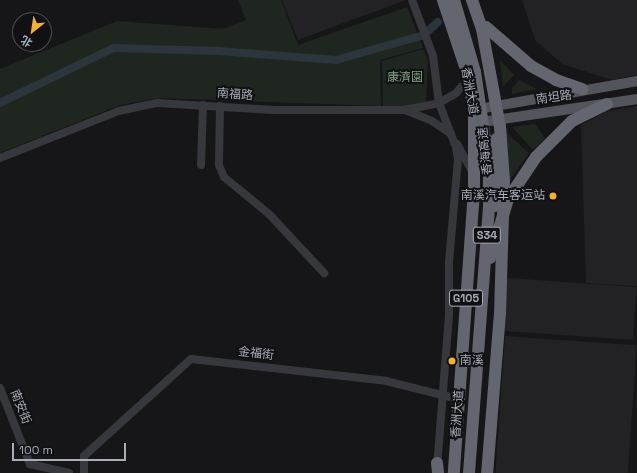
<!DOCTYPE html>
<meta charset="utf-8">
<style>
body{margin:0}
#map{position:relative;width:637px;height:473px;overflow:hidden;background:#161618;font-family:"Space Grotesk","Noto Sans SC",sans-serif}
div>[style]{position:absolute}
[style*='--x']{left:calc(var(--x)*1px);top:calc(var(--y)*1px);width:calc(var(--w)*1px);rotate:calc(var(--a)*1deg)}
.built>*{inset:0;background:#222225;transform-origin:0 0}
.green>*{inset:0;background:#1e261f}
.canal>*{height:8px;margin:-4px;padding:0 4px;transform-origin:4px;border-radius:4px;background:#2c353c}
.minor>*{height:8px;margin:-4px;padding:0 4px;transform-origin:4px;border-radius:4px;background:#37383d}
.major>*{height:10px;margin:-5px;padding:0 5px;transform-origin:5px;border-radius:5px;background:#53555c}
.highway>*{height:12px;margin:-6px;padding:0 6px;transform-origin:6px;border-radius:6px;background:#63666e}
.highway-bridge>*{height:12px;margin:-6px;padding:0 6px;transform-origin:6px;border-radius:6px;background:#63666e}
.dots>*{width:11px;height:11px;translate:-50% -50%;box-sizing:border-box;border:2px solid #111113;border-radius:50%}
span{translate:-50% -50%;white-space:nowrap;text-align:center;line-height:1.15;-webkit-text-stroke:4px #111113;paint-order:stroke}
.shield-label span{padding:1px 3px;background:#111113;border:1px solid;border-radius:3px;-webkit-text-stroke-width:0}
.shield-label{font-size:11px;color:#a8adb8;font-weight:700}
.park-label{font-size:12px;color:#7fa381}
.street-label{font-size:12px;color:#a8adb8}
.poi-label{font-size:12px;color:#a8adb8}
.right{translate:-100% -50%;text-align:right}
.left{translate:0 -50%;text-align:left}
.north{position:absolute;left:12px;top:12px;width:40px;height:40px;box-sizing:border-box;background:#111113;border:1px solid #4d4f55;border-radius:50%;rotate:210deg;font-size:11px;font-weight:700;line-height:16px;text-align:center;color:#a8adb8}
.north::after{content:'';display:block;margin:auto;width:14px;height:18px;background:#f2b134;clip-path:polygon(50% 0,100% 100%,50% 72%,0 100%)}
.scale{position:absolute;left:12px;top:443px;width:114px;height:18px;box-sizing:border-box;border:2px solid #a8adb8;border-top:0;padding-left:5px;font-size:12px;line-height:14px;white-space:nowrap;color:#a8adb8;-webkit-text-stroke:3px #111113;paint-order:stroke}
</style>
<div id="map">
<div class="built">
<div style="clip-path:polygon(282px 0,406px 0,298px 40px)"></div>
<div style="clip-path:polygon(522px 0,637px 0,637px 75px,612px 80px,562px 64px,535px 40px)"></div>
<div style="clip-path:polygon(637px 106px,637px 286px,586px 283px,581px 125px,608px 111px)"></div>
<div style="left:507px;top:278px;width:130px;height:53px;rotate:4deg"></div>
<div style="left:505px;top:336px;width:132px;height:137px;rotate:4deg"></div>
</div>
<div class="green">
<div style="clip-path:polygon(238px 0,281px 0,298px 45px,407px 7px,423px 48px,380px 60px,381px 106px,158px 98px,120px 105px,0 153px,0 69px,117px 21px,223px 29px,246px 20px)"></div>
<div style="clip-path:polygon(423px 49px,428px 61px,426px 102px,403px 107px,383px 106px,382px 61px)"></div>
<div style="clip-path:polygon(500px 60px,514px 75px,503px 87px)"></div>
<div style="clip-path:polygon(519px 80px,537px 89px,512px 94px,512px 88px)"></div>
<div style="clip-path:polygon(535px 124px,545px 138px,533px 150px,512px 127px)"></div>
<div style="clip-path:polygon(507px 128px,508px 134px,529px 153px,506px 185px,504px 129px)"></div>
</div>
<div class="canal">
<div style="--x:0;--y:103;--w:127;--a:-25.8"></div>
<div style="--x:114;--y:48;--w:104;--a:1.7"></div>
<div style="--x:218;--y:51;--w:118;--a:4.4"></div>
<div style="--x:336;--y:60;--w:91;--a:-15.9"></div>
<div style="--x:424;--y:35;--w:19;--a:-43"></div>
</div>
<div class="minor">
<div style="--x:412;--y:0;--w:60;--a:69.4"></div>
<div style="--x:433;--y:56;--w:47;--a:82.7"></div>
<div style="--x:439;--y:103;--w:47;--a:68.9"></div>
<div style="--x:456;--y:147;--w:12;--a:81"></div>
<div style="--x:458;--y:159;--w:103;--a:95"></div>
<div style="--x:449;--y:262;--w:53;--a:90"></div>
<div style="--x:449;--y:315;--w:153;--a:94.5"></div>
<div style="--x:220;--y:106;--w:59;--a:91"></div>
<div style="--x:219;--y:165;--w:13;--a:67"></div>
<div style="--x:224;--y:177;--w:58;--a:39.4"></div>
<div style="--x:269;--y:214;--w:81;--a:47"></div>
<div style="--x:405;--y:110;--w:29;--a:22"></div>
<div style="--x:432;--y:121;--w:23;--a:34"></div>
<div style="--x:457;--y:144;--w:31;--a:61"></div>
<div style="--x:0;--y:158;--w:128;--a:-21.6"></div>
<div style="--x:119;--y:111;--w:40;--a:-12"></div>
<div style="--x:158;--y:103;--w:116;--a:3.5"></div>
<div style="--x:274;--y:110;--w:130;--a:0"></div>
<div style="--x:404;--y:110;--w:36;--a:-11"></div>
<div style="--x:439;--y:103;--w:20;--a:-30"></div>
<div style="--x:456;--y:93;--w:20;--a:-49"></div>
<div style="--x:201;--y:165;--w:60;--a:-88.1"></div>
<div style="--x:0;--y:388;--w:82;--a:68.5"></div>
<div style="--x:30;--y:464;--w:40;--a:13"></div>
<div style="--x:84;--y:473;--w:17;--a:-90"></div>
<div style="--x:84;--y:456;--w:144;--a:-42.2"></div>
<div style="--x:191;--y:359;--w:196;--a:6.4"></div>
<div style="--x:386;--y:381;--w:75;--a:13.9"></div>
</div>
<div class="major">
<div style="--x:473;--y:110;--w:167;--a:-10"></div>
<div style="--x:475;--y:123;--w:164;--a:-8.4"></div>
</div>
<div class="highway">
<div style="--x:443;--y:0;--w:82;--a:71.6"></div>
<div style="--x:469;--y:78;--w:36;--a:82"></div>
<div style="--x:474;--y:114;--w:77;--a:90"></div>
<div style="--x:474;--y:191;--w:283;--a:94.1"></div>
<div style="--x:486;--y:27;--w:60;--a:40.9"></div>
<div style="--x:531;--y:66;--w:29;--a:29"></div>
<div style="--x:556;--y:80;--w:28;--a:19"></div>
<div style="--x:495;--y:206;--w:67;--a:-89.1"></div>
<div style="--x:490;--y:258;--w:62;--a:-73"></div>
<div style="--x:508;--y:199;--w:50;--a:-56.3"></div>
<div style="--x:536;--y:157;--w:51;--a:-45"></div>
<div style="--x:572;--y:121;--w:39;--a:-26"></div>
<div style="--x:437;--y:463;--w:10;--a:84"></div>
</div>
<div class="highway-bridge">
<div style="--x:454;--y:0;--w:75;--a:73.7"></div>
<div style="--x:475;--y:72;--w:95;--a:81.5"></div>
<div style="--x:489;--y:166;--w:41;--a:90"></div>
<div style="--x:489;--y:207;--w:267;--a:94.3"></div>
<div style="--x:472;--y:0;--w:31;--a:71"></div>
<div style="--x:482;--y:29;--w:100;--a:79.6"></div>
<div style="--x:500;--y:127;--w:53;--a:85.7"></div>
<div style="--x:504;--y:180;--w:133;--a:91.7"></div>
<div style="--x:500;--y:313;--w:161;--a:94.6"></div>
</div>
<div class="dots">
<div style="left:553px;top:196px;background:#f2b134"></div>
<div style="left:452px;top:361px;background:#f2b134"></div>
</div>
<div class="shield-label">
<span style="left:487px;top:235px">S34</span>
<span style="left:466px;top:298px">G105</span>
</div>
<div class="park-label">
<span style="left:405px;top:78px">康濟園</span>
</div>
<div class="street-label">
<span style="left:469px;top:91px;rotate:80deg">香洲大道</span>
<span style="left:235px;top:95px;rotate:4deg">南福路</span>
<span style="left:554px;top:98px;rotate:-8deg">南坦路</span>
<span style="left:486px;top:151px;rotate:-96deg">香海高速</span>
<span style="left:256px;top:354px;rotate:7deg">金福街</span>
<span style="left:20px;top:407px;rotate:68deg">南安街</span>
<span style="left:458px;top:414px;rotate:-86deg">香洲大道</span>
</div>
<div class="poi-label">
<span class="right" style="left:545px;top:196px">南溪汽车客运站</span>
<span class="left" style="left:460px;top:361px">南溪</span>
</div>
<div class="north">北</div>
<div class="scale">100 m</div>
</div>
